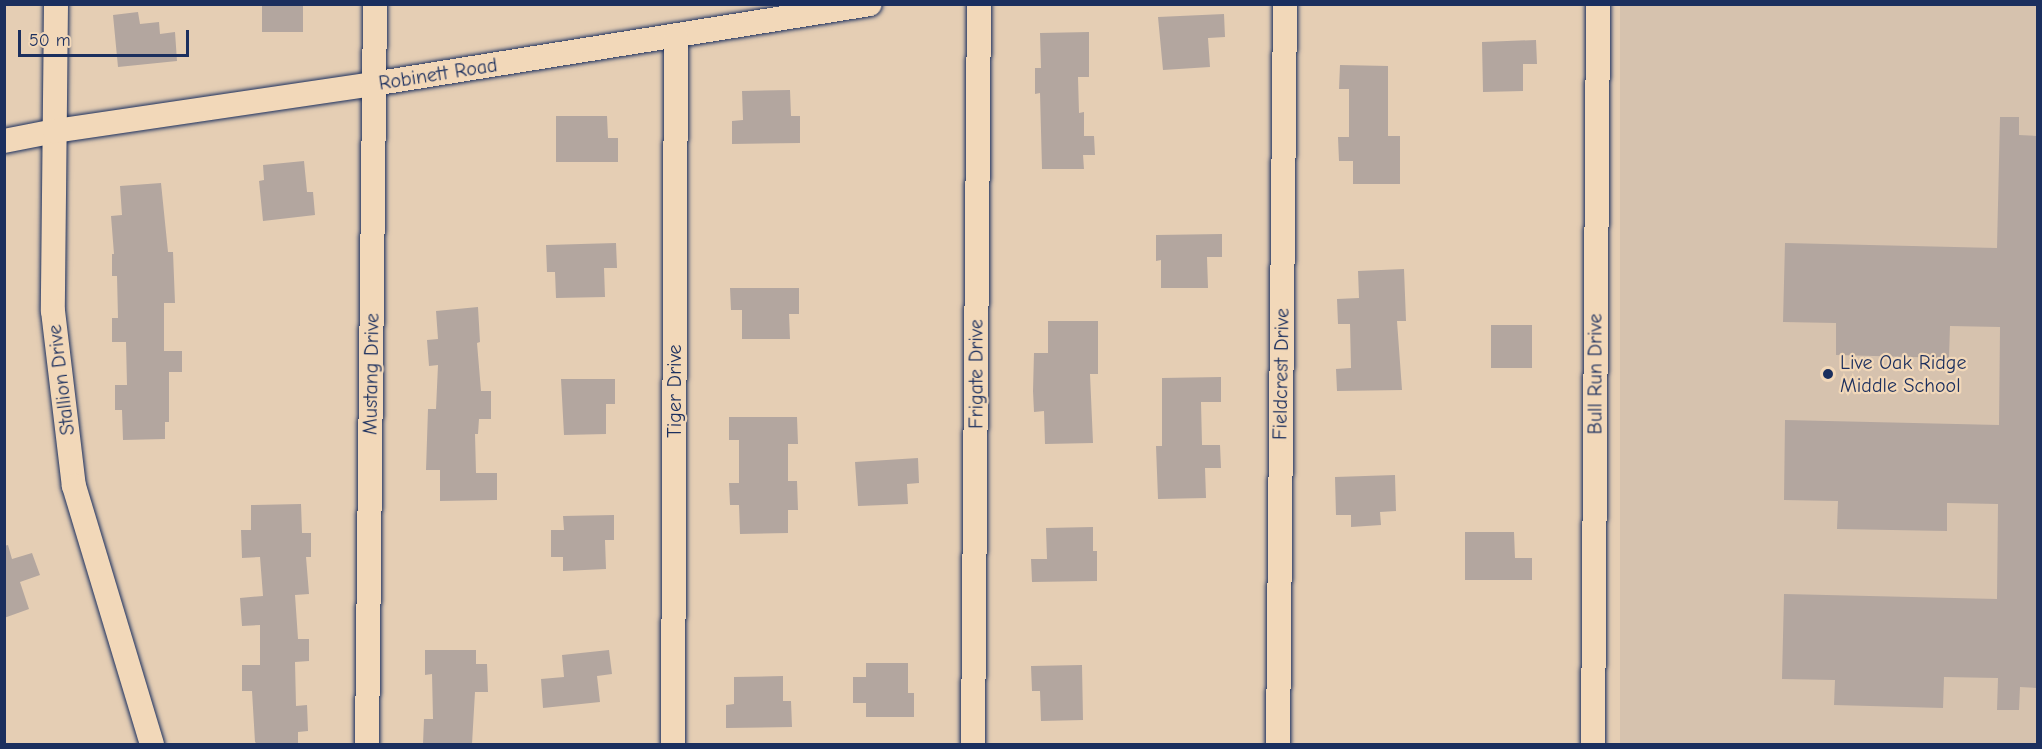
<!DOCTYPE html>
<style>
body{margin:0}
#map{position:relative;width:2042px;height:749px;overflow:hidden;background:#e5ceb4;font-family:"Comic Neue",sans-serif}
div>[style]{position:absolute}
[style*='--x']{left:calc(var(--x)*1px);top:calc(var(--y)*1px);width:calc(var(--w)*1px);rotate:calc(var(--a)*1deg)}
.built>*{inset:0;background:#d6c2ae;transform-origin:0 0}
.building>*{inset:0;background:#b3a69f;transform-origin:0 0}
.roads{filter:drop-shadow(0 0 2px #1b2f5e) drop-shadow(0 0 2px #1b2f5e)}
.minor>*{height:24px;margin:-12px;padding:0 12px;transform-origin:12px;border-radius:12px;background:#f2d8b9}
.dots>*{width:16px;height:16px;translate:-50% -50%;box-sizing:border-box;border:3px solid #f2d8b9;border-radius:50%}
span{translate:-50% -50%;white-space:nowrap;text-align:center;line-height:1.15;-webkit-text-stroke:4.5px #f2d8b9;paint-order:stroke}
.street-label{font-size:20px;color:#1b2f5e}
.poi-label{font-size:20px;color:#1b2f5e}
.left{translate:0 -50%;text-align:left}
.frame{position:absolute;inset:0;border:6px solid #1b2f5e;pointer-events:none}
.scale{position:absolute;left:18px;top:30px;width:171px;height:27px;box-sizing:border-box;border:3px solid #1b2f5e;border-top:0;padding-left:8px;font-size:18px;line-height:21px;white-space:nowrap;color:#1b2f5e;-webkit-text-stroke:4px #f2d8b9;paint-order:stroke}
</style>
<div id="map">
<div class="built">
<div style="left:1620px;top:5px;width:417px;height:739px"></div>
</div>
<div class="building">
<div style="left:262px;top:4px;width:41px;height:28px"></div>
<div style="clip-path:polygon(138px 12px,140px 24px,159px 22px,160px 34px,175px 32px,177px 61px,118px 67px,113px 15px)"></div>
<div style="clip-path:polygon(1224px 14px,1225px 37px,1208px 38px,1210px 67px,1163px 70px,1158px 17px)"></div>
<div style="clip-path:polygon(1089px 32px,1089px 77px,1078px 77px,1079px 113px,1084px 112px,1084px 136px,1094px 136px,1095px 155px,1083px 155px,1084px 169px,1042px 169px,1040px 93px,1035px 94px,1035px 68px,1041px 68px,1040px 33px)"></div>
<div style="clip-path:polygon(1536px 40px,1537px 64px,1523px 64px,1523px 91px,1483px 92px,1482px 42px)"></div>
<div style="clip-path:polygon(1340px 65px,1388px 66px,1388px 136px,1400px 136px,1400px 184px,1353px 184px,1353px 161px,1339px 161px,1338px 137px,1349px 137px,1349px 89px,1339px 89px)"></div>
<div style="clip-path:polygon(790px 90px,791px 116px,800px 116px,800px 143px,732px 144px,732px 121px,743px 120px,742px 91px)"></div>
<div style="clip-path:polygon(556px 116px,607px 116px,608px 138px,618px 138px,618px 162px,556px 162px)"></div>
<div style="clip-path:polygon(2000px 117px,2019px 117px,2019px 135px,2037px 136px,2037px 688px,2020px 687px,2019px 710px,1997px 710px,1998px 678px,1944px 677px,1943px 708px,1834px 705px,1835px 680px,1782px 679px,1784px 594px,1997px 599px,1998px 504px,1947px 503px,1947px 531px,1837px 529px,1838px 501px,1784px 500px,1785px 420px,1999px 425px,2000px 327px,1950px 326px,1949px 358px,1836px 355px,1836px 323px,1783px 322px,1785px 243px,1997px 248px)"></div>
<div style="clip-path:polygon(304px 161px,307px 192px,313px 192px,315px 215px,263px 221px,259px 181px,264px 180px,263px 165px)"></div>
<div style="clip-path:polygon(161px 183px,168px 252px,173px 252px,175px 303px,164px 303px,164px 351px,182px 351px,182px 372px,169px 372px,169px 422px,165px 422px,165px 439px,123px 440px,122px 410px,115px 410px,115px 385px,127px 385px,126px 342px,112px 342px,112px 318px,118px 318px,117px 276px,112px 276px,112px 254px,114px 254px,111px 216px,122px 215px,120px 186px)"></div>
<div style="clip-path:polygon(1222px 234px,1222px 257px,1207px 257px,1208px 288px,1161px 288px,1161px 260px,1156px 261px,1156px 235px)"></div>
<div style="clip-path:polygon(616px 243px,617px 268px,604px 268px,605px 297px,556px 298px,555px 272px,547px 272px,546px 245px)"></div>
<div style="clip-path:polygon(1404px 269px,1406px 321px,1397px 321px,1402px 390px,1337px 391px,1336px 369px,1351px 368px,1350px 324px,1338px 324px,1337px 299px,1359px 298px,1358px 271px)"></div>
<div style="clip-path:polygon(730px 288px,799px 288px,799px 314px,789px 314px,790px 339px,742px 339px,742px 310px,731px 310px)"></div>
<div style="clip-path:polygon(478px 307px,480px 342px,477px 343px,481px 391px,491px 391px,491px 419px,479px 419px,478px 434px,475px 434px,476px 473px,497px 473px,497px 500px,440px 501px,440px 470px,426px 470px,428px 409px,436px 409px,438px 365px,429px 366px,427px 340px,438px 339px,436px 311px)"></div>
<div style="clip-path:polygon(1048px 321px,1098px 321px,1098px 374px,1090px 374px,1093px 443px,1045px 444px,1044px 411px,1034px 412px,1033px 391px,1034px 353px,1048px 353px)"></div>
<div style="left:1491px;top:325px;width:41px;height:43px"></div>
<div style="clip-path:polygon(1221px 377px,1221px 402px,1201px 402px,1202px 445px,1220px 445px,1221px 468px,1205px 468px,1206px 498px,1158px 499px,1156px 446px,1162px 446px,1162px 378px)"></div>
<div style="clip-path:polygon(561px 379px,615px 379px,615px 404px,606px 404px,606px 434px,564px 435px)"></div>
<div style="clip-path:polygon(729px 417px,797px 417px,798px 444px,788px 444px,788px 481px,797px 481px,798px 510px,788px 510px,788px 533px,740px 534px,739px 505px,730px 505px,729px 483px,739px 483px,739px 440px,729px 440px)"></div>
<div style="clip-path:polygon(918px 458px,919px 483px,907px 484px,908px 504px,858px 506px,855px 462px)"></div>
<div style="clip-path:polygon(1395px 475px,1396px 511px,1380px 512px,1381px 525px,1351px 527px,1351px 515px,1336px 515px,1335px 477px)"></div>
<div style="clip-path:polygon(301px 504px,302px 533px,311px 533px,311px 557px,306px 557px,309px 594px,295px 595px,298px 639px,309px 639px,309px 661px,295px 662px,296px 706px,307px 705px,308px 731px,298px 732px,298px 744px,257px 744px,255px 742px,252px 691px,242px 691px,242px 665px,260px 665px,260px 625px,242px 626px,240px 598px,263px 596px,260px 557px,242px 558px,241px 530px,251px 530px,251px 505px)"></div>
<div style="clip-path:polygon(614px 515px,614px 540px,605px 540px,606px 569px,563px 571px,563px 557px,551px 557px,551px 530px,564px 530px,563px 516px)"></div>
<div style="clip-path:polygon(1093px 527px,1093px 551px,1097px 551px,1097px 581px,1032px 582px,1031px 559px,1047px 559px,1046px 528px)"></div>
<div style="clip-path:polygon(1465px 532px,1514px 532px,1515px 558px,1532px 558px,1532px 580px,1465px 580px)"></div>
<div style="clip-path:polygon(8px 545px,12px 559px,32px 553px,40px 575px,20px 582px,29px 609px,4px 618px,4px 546px)"></div>
<div style="clip-path:polygon(425px 650px,476px 650px,476px 664px,487px 664px,488px 692px,475px 692px,472px 744px,423px 744px,424px 719px,433px 719px,432px 674px,425px 675px)"></div>
<div style="clip-path:polygon(609px 650px,612px 674px,597px 676px,600px 702px,543px 708px,541px 679px,564px 677px,562px 655px)"></div>
<div style="clip-path:polygon(866px 663px,908px 663px,908px 693px,914px 693px,914px 717px,866px 717px,866px 703px,853px 703px,853px 677px,866px 677px)"></div>
<div style="clip-path:polygon(1082px 665px,1083px 720px,1041px 721px,1040px 691px,1032px 691px,1031px 666px)"></div>
<div style="clip-path:polygon(783px 676px,783px 701px,791px 701px,792px 727px,726px 728px,726px 705px,734px 704px,734px 677px)"></div>
</div>
<div class="roads">
<div class="minor">
<div style="--x:56;--y:4;--w:307;--a:90.6"></div>
<div style="--x:53;--y:311;--w:176;--a:83.2"></div>
<div style="--x:74;--y:486;--w:270;--a:73.2"></div>
<div style="--x:4;--y:141;--w:52;--a:-11.1"></div>
<div style="--x:55;--y:131;--w:321;--a:-8.4"></div>
<div style="--x:373;--y:84;--w:503;--a:-9.14"></div>
<div style="--x:367;--y:744;--w:740;--a:-89.38"></div>
<div style="--x:673;--y:744;--w:707;--a:-89.76"></div>
<div style="--x:973;--y:744;--w:740;--a:-89.54"></div>
<div style="--x:1278;--y:744;--w:740;--a:-89.46"></div>
<div style="--x:1593;--y:744;--w:740;--a:-89.61"></div>
</div>
</div>
<div class="dots">
<div style="left:1828px;top:374px;background:#1b2f5e"></div>
</div>
<div class="street-label">
<span style="left:438px;top:74px;rotate:-9deg">Robinett Road</span>
<span style="left:371px;top:374px;rotate:-89deg">Mustang Drive</span>
<span style="left:976px;top:374px;rotate:-90deg">Frigate Drive</span>
<span style="left:1281px;top:374px;rotate:-89deg">Fieldcrest Drive</span>
<span style="left:1595px;top:374px;rotate:-90deg">Bull Run Drive</span>
<span style="left:61px;top:380px;rotate:-97deg">Stallion Drive</span>
<span style="left:674px;top:391px;rotate:-90deg">Tiger Drive</span>
</div>
<div class="poi-label">
<span class="left" style="left:1840px;top:374px">Live Oak Ridge<br>Middle School</span>
</div>
<div class="frame"></div>
<div class="scale">50 m</div>
</div>
